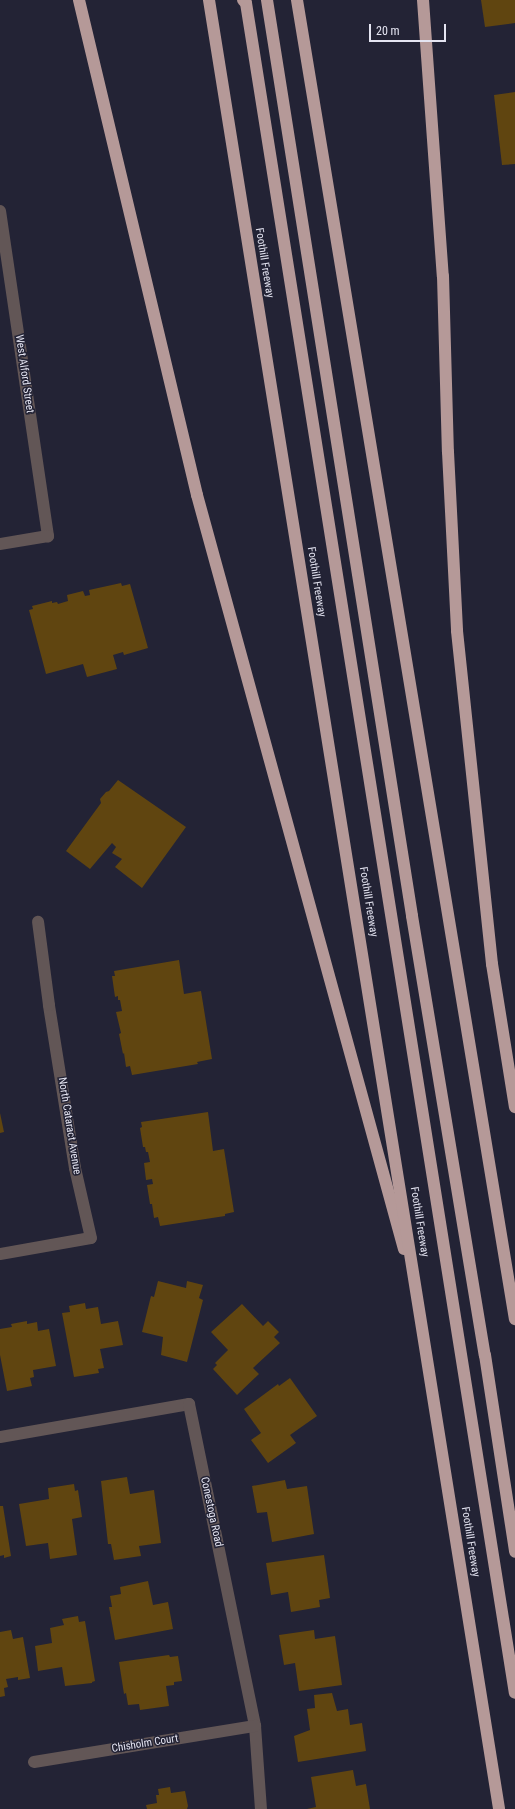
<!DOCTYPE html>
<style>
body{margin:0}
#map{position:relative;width:515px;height:1809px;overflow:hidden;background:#232335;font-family:"Roboto Condensed",sans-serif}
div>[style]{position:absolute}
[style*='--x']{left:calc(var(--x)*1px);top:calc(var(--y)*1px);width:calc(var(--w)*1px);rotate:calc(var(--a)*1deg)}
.building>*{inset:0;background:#604510}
.minor>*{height:12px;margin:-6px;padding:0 6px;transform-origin:6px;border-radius:6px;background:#625656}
.highway>*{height:12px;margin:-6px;padding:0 6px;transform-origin:6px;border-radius:6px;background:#b59998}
span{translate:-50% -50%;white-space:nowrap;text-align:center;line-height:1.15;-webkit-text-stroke:3px #232335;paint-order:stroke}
.street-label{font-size:11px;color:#e5e5f2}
.scale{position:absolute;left:369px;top:24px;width:77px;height:18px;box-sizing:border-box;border:2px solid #e5e5f2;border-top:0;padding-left:5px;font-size:12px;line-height:14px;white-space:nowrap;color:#e5e5f2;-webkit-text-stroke:3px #232335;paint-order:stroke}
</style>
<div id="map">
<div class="building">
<div style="clip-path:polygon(481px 0,515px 0,515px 23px,485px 27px)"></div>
<div style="clip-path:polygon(515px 92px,515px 164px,502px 165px,494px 95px)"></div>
<div style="clip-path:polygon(121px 583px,122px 586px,130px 584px,148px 648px,124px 655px,123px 652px,113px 655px,117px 669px,87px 677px,83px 664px,46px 674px,29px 610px,33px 609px,32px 606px,52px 601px,52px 603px,57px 602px,58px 604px,68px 601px,67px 595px,83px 591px,85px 596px,90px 595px,89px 590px)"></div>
<div style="clip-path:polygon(118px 780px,186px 827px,142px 888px,115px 867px,122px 859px,112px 853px,116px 847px,112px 843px,90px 869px,66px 851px,101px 803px,100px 799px,106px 792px,109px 791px)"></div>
<div style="clip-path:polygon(179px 960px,184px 994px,201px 991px,212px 1059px,197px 1062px,198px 1064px,132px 1075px,130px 1066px,126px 1067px,124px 1053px,123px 1054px,119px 1034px,121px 1033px,116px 1012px,122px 1011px,120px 1000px,118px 1000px,118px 996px,115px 997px,112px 976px,115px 976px,114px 971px)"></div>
<div style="clip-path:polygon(208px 1112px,213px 1151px,224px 1149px,234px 1212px,225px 1214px,225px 1216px,160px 1226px,158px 1217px,154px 1218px,152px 1204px,150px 1204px,147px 1185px,153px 1184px,152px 1179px,146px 1180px,144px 1163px,150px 1162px,148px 1152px,146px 1152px,145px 1147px,143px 1147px,140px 1128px,142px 1127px,141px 1122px)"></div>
<div style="clip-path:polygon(0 1113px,4px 1132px,0 1133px)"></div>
<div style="clip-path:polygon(158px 1281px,186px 1288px,187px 1281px,203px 1285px,199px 1298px,203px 1300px,187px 1362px,161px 1355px,163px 1337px,142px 1332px,151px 1296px,154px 1297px)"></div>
<div style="clip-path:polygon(85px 1303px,86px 1309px,98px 1307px,101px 1324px,118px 1321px,123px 1345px,100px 1349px,104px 1368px,98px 1369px,99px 1373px,74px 1377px,62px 1313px,70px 1312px,69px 1306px)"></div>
<div style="clip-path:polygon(242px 1304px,263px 1326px,268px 1321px,279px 1332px,274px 1337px,280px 1343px,253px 1368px,259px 1374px,237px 1395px,213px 1369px,217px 1365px,215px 1363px,228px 1350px,211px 1332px)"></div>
<div style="clip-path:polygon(27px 1321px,27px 1324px,37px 1322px,38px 1331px,49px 1329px,56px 1366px,33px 1370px,34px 1377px,30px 1378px,32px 1386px,7px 1391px,0 1355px,0 1329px,12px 1327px,11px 1324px)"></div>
<div style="clip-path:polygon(290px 1378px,317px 1416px,290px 1435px,296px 1443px,268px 1463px,251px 1440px,261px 1433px,244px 1409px,278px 1384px,279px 1386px)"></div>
<div style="clip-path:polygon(127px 1477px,130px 1494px,154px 1490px,161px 1543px,139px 1546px,141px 1556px,114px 1560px,111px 1544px,108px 1544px,101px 1481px)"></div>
<div style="clip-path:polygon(285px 1480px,287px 1489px,307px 1486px,314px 1534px,272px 1542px,267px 1512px,257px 1513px,252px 1486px)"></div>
<div style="clip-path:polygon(74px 1484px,75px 1491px,78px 1490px,82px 1517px,72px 1519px,77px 1555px,50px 1559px,48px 1543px,26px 1546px,19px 1504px,49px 1499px,48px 1488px)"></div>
<div style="clip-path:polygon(0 1506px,3px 1506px,11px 1556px,4px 1558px,4px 1555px,0 1556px)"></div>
<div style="clip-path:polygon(324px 1555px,330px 1598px,319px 1600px,320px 1607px,291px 1612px,288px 1592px,271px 1595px,266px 1563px)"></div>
<div style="clip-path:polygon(148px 1581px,153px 1605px,168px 1602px,173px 1629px,115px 1640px,109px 1607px,112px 1607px,110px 1596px,121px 1594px,120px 1587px)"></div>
<div style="clip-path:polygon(78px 1616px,79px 1622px,85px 1621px,95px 1681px,92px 1682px,92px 1683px,65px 1686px,62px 1667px,38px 1671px,35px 1646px,52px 1643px,50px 1628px,64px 1625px,62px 1619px)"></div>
<div style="clip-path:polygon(11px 1630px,13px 1639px,23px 1637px,30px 1678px,18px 1680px,18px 1677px,6px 1679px,8px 1687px,4px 1688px,5px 1696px,0 1697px,0 1632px)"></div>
<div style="clip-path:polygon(314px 1630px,315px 1639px,335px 1636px,342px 1685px,299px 1691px,295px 1663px,284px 1665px,279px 1635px)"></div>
<div style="clip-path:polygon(169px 1655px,170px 1657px,178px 1656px,182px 1681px,174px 1682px,174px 1685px,166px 1686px,169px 1706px,140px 1710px,139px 1704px,128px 1705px,126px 1693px,124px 1694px,119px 1662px)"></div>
<div style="clip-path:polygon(332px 1693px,337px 1711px,348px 1709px,350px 1725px,362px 1723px,366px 1751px,298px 1762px,294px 1736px,310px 1730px,307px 1709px,315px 1708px,314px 1695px)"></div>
<div style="clip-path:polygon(353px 1770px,356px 1786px,366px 1784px,370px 1809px,307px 1809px,316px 1807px,311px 1777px)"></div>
<div style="clip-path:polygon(170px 1787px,171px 1793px,185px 1791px,188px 1806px,187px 1809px,147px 1809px,146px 1805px,157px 1803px,156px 1795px,159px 1795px,158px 1789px)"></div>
</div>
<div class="minor">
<div style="--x:0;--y:211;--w:329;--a:81.6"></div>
<div style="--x:48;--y:536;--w:49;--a:170.5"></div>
<div style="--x:0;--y:1254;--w:92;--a:-10"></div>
<div style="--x:91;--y:1238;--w:72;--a:-102.9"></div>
<div style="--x:75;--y:1168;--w:165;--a:-99.1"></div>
<div style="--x:49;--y:1005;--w:84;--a:-97.5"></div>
<div style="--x:0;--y:1437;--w:192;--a:-9.9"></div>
<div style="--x:189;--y:1404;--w:329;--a:78.4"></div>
<div style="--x:255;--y:1726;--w:83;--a:85.9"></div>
<div style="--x:34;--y:1762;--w:224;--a:-9.3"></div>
</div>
<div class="highway">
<div style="--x:79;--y:0;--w:509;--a:76.59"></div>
<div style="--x:197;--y:495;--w:782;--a:74.65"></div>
<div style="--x:209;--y:0;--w:1832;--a:80.89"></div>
<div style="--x:243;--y:0;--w:4;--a:45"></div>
<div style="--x:246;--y:3;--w:1711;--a:80.96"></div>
<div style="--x:267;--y:0;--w:927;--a:81"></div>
<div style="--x:412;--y:916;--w:445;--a:80.6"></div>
<div style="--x:485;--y:1355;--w:199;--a:81.3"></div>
<div style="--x:297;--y:0;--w:1337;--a:80.62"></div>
<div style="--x:423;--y:0;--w:277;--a:85.9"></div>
<div style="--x:443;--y:276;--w:176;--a:88.4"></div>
<div style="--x:448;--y:452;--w:179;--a:87.1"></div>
<div style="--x:457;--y:631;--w:335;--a:84"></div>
<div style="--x:492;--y:964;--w:145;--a:80.9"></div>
</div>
<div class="street-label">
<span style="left:264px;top:263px;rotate:81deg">Foothill Freeway</span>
<span style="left:24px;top:374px;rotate:82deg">West Alford Street</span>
<span style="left:316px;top:582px;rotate:81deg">Foothill Freeway</span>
<span style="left:368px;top:902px;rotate:81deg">Foothill Freeway</span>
<span style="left:69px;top:1126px;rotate:81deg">North Cataract Avenue</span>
<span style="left:419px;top:1222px;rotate:81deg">Foothill Freeway</span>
<span style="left:211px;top:1512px;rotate:78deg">Conestoga Road</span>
<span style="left:470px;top:1542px;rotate:81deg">Foothill Freeway</span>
<span style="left:145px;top:1744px;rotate:-9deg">Chisholm Court</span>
</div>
<div class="scale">20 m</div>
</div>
